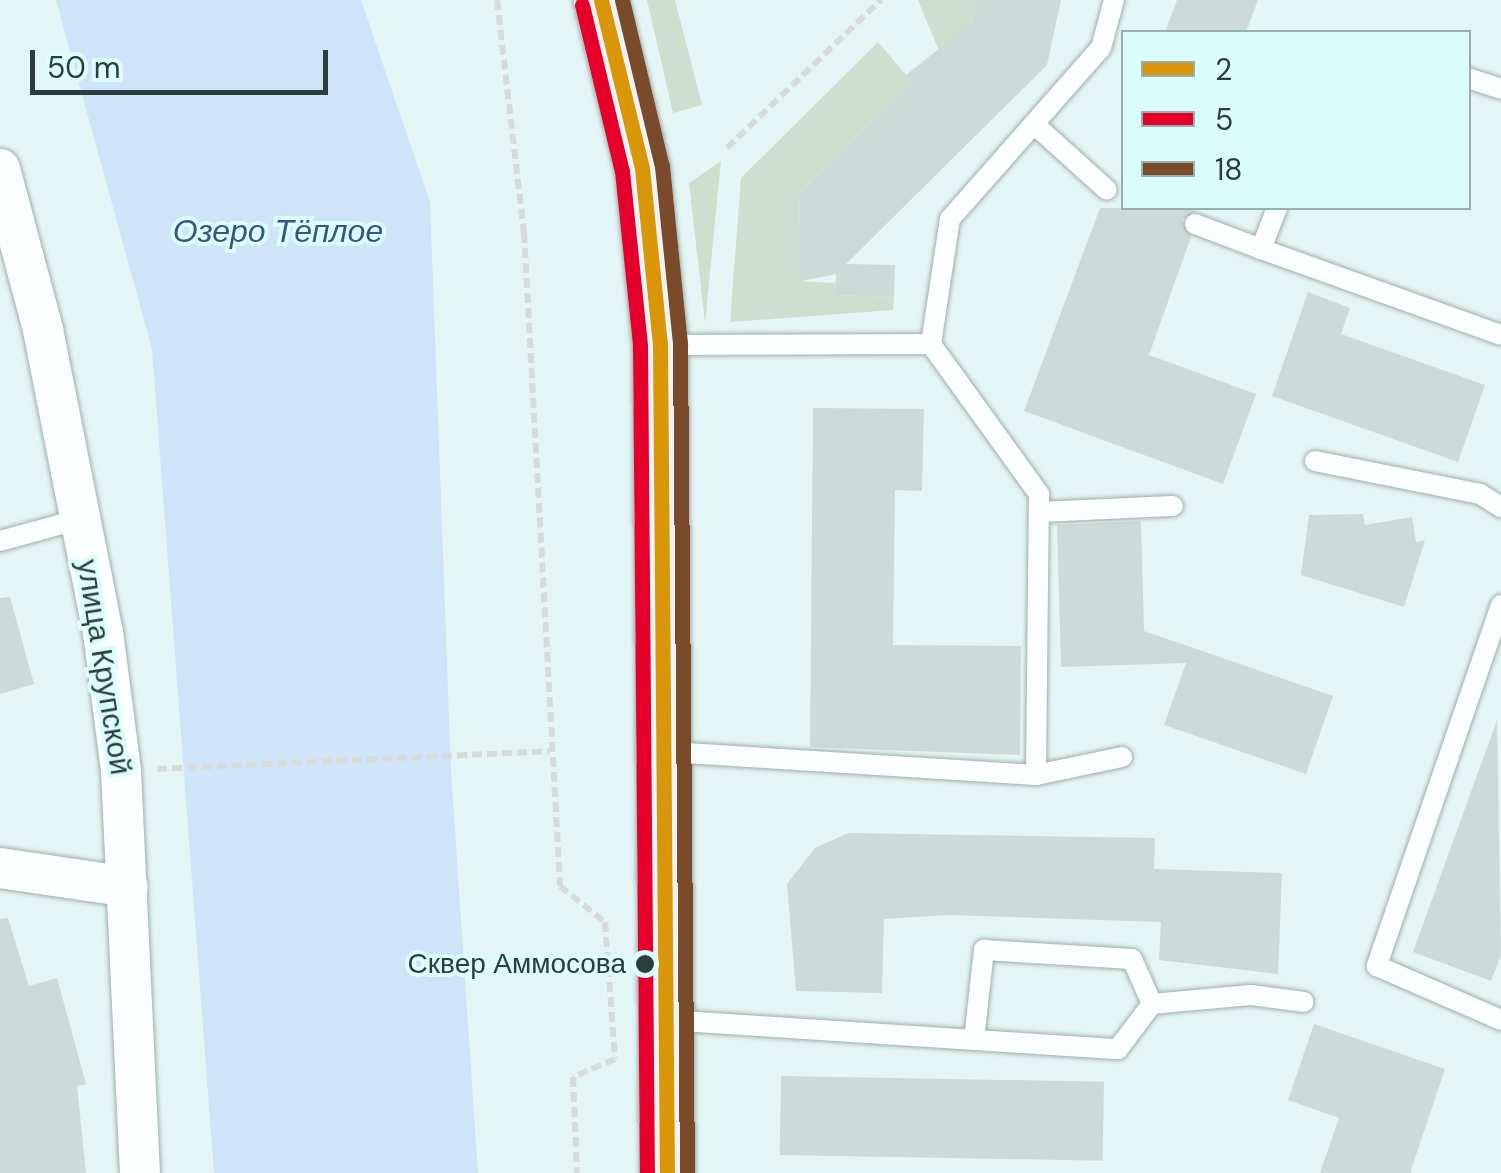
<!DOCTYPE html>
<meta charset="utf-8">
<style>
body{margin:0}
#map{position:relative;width:1501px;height:1173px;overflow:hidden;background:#e4f5f5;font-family:"DM Sans",sans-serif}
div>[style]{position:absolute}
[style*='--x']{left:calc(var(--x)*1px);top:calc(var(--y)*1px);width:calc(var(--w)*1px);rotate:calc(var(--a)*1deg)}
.green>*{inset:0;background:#cde0cf}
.water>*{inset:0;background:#cfe4f8}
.building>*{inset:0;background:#ccdbd8;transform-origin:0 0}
.path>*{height:6px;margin-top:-3px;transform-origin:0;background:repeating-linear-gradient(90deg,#d6dcdc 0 10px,transparent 0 15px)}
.roads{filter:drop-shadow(0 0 2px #9faeae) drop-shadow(0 0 2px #9faeae)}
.lane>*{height:20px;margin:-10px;padding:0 10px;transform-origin:10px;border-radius:10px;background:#fbfefe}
.street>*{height:40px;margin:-20px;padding:0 20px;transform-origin:20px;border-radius:20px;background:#fbfefe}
.secondary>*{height:55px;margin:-27.5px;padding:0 27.5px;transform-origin:27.5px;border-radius:27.5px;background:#eef4f5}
.bus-1>*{height:15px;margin:-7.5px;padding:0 7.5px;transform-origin:7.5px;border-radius:7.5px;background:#d99609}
.bus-2>*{height:15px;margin:-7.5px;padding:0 7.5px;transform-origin:7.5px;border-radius:7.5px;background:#e4002b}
.bus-3>*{height:15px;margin:-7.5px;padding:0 7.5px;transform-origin:7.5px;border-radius:7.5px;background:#7a4b2a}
.dots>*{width:28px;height:28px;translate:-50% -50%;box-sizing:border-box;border:5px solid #dcfdfd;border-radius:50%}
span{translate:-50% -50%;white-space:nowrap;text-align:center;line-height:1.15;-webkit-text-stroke:8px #dcfdfd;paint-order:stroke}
.bus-label{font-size:28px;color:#2c3d3d}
.right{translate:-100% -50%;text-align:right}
.street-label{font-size:30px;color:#2c3d3d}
.water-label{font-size:32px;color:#375780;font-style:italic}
.legend{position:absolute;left:1121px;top:30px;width:350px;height:180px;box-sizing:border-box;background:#dcfdfd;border:2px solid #96b0b0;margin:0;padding:12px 18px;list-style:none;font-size:30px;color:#2c3d3d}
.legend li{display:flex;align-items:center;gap:20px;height:50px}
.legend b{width:50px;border:2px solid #96b0b0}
.scale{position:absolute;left:30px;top:50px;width:298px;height:45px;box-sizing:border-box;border:5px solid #2c3d3d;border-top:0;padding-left:12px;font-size:30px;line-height:35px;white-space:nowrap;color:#2c3d3d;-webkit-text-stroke:8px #dcfdfd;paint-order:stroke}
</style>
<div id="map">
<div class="green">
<div style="clip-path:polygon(647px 0,675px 0,702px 105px,673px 113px)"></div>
<div style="clip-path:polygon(918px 0,977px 0,972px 22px,940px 53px)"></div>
<div style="clip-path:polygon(878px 42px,912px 82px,800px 192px,798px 281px,835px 283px,836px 295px,894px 297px,893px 310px,730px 322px,741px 178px)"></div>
<div style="clip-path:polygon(721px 161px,705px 323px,689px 183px)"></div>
</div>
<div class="water">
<div style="clip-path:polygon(56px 0,361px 0,430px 202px,451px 771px,478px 1173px,214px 1173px,152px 349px)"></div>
</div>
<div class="building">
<div style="clip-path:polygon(977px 0,1061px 0,1047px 65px,846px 264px,895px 265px,894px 297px,835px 295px,836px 274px,798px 282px,800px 192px,912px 82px,905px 76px,972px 22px)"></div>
<div style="clip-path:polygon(1177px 0,1258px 0,1246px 32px,1165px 32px)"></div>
<div style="clip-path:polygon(1100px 208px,1201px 208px,1182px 220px,1191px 237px,1149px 355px,1256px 394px,1223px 484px,1024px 411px)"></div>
<div style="clip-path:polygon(1308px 292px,1350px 308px,1341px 334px,1485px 385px,1458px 462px,1272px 396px)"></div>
<div style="clip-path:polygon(813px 408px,924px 409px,922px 491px,895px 490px,893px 645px,1021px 646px,1020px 755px,810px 747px)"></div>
<div style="clip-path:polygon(1363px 514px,1365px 525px,1412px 517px,1416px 542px,1425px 540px,1404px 607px,1301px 575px,1309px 515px)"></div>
<div style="clip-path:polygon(1141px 521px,1144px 631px,1333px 696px,1306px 774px,1164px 725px,1186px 663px,1061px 667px,1057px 525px)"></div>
<div style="clip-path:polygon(10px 597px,34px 684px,0 694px,0 598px)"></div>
<div style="clip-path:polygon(1497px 720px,1501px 955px,1491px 981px,1413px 952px)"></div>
<div style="clip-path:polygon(848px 833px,1155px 838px,1154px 869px,1282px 873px,1278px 974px,1159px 960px,1161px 922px,949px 915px,884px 919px,882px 993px,796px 991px,787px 884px,815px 848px)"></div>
<div style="clip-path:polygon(8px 918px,29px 986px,57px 978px,86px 1084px,77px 1086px,86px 1173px,0 1173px,0 919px)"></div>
<div style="clip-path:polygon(1314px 1024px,1445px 1069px,1410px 1173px,1320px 1173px,1339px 1118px,1288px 1100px)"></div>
<div style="left:781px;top:1076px;width:323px;height:79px;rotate:1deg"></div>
</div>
<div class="path">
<div style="--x:497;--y:0;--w:235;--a:83.4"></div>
<div style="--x:524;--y:233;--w:654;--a:86.84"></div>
<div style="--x:560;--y:886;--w:58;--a:38.7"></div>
<div style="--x:605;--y:922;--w:137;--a:85.8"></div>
<div style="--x:615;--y:1059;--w:46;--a:156.8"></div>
<div style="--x:573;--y:1077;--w:96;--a:87.6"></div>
<div style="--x:727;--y:148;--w:214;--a:-43.9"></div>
<div style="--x:157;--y:769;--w:393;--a:-2.6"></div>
</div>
<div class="roads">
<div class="lane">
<div style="--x:1468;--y:78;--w:35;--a:18"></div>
<div style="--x:1034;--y:124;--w:98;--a:42.1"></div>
<div style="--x:1195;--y:224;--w:71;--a:20.7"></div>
<div style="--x:1261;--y:249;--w:44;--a:-68.7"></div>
<div style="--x:1261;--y:249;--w:255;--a:19.7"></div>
<div style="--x:663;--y:345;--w:268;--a:-0.2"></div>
<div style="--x:1315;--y:461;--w:168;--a:11.3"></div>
<div style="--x:1480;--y:494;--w:25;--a:32"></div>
<div style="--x:1039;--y:512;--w:134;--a:-2.6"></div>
<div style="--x:0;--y:541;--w:83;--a:-15.4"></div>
<div style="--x:1501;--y:605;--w:382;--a:109"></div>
<div style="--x:1377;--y:966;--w:135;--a:23.5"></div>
<div style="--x:670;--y:752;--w:367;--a:3.6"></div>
<div style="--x:1036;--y:775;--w:88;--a:-11.8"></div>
<div style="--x:1036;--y:775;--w:281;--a:-89.4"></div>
<div style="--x:1039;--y:494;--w:185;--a:-125.8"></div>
<div style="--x:931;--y:344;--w:126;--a:-81.4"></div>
<div style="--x:950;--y:219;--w:228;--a:-48.6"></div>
<div style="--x:1101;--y:48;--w:50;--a:-74.8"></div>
<div style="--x:666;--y:1020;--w:453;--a:3.7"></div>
<div style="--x:1118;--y:1049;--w:56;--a:-52.9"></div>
<div style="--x:1152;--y:1004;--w:99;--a:-5.2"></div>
<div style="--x:1251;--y:995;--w:53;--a:7.5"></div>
<div style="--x:974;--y:1040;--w:91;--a:-83.7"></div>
<div style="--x:984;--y:950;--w:148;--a:3.5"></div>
<div style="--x:1132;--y:959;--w:49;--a:66"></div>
</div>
<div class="street">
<div style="--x:0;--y:169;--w:167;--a:75"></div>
<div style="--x:43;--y:330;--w:308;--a:78.8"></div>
<div style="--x:103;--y:632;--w:140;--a:82.6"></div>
<div style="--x:121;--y:771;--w:402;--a:87.3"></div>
<div style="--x:0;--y:868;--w:129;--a:8.4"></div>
</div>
<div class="secondary">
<div style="--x:601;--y:0;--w:173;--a:76.3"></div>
<div style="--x:642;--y:168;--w:178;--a:84.2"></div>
<div style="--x:660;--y:345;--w:828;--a:89.52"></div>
</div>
</div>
<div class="bus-1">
<div style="--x:601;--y:0;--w:173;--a:76.3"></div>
<div style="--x:642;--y:168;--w:178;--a:84.2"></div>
<div style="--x:660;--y:345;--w:828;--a:89.52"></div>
</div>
<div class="bus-2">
<div style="--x:582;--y:5;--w:171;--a:76.5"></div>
<div style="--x:622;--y:171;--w:176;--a:84.1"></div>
<div style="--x:640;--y:346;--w:827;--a:89.52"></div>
</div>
<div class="bus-3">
<div style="--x:622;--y:0;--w:171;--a:76.5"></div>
<div style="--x:662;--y:166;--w:178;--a:84.2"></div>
<div style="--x:680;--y:343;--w:830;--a:89.52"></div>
</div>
<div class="dots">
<div style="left:645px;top:964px;background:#2c3d3d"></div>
</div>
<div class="bus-label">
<span class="right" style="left:626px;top:964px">Сквер Аммосова</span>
</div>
<div class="street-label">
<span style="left:104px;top:667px;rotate:81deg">улица Крупской</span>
</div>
<div class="water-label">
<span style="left:278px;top:231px">Озеро Тёплое</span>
</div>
<ul class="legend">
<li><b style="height:12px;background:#d99609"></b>2</li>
<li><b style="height:12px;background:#e4002b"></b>5</li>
<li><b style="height:12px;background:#7a4b2a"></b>18</li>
</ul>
<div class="scale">50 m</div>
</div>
